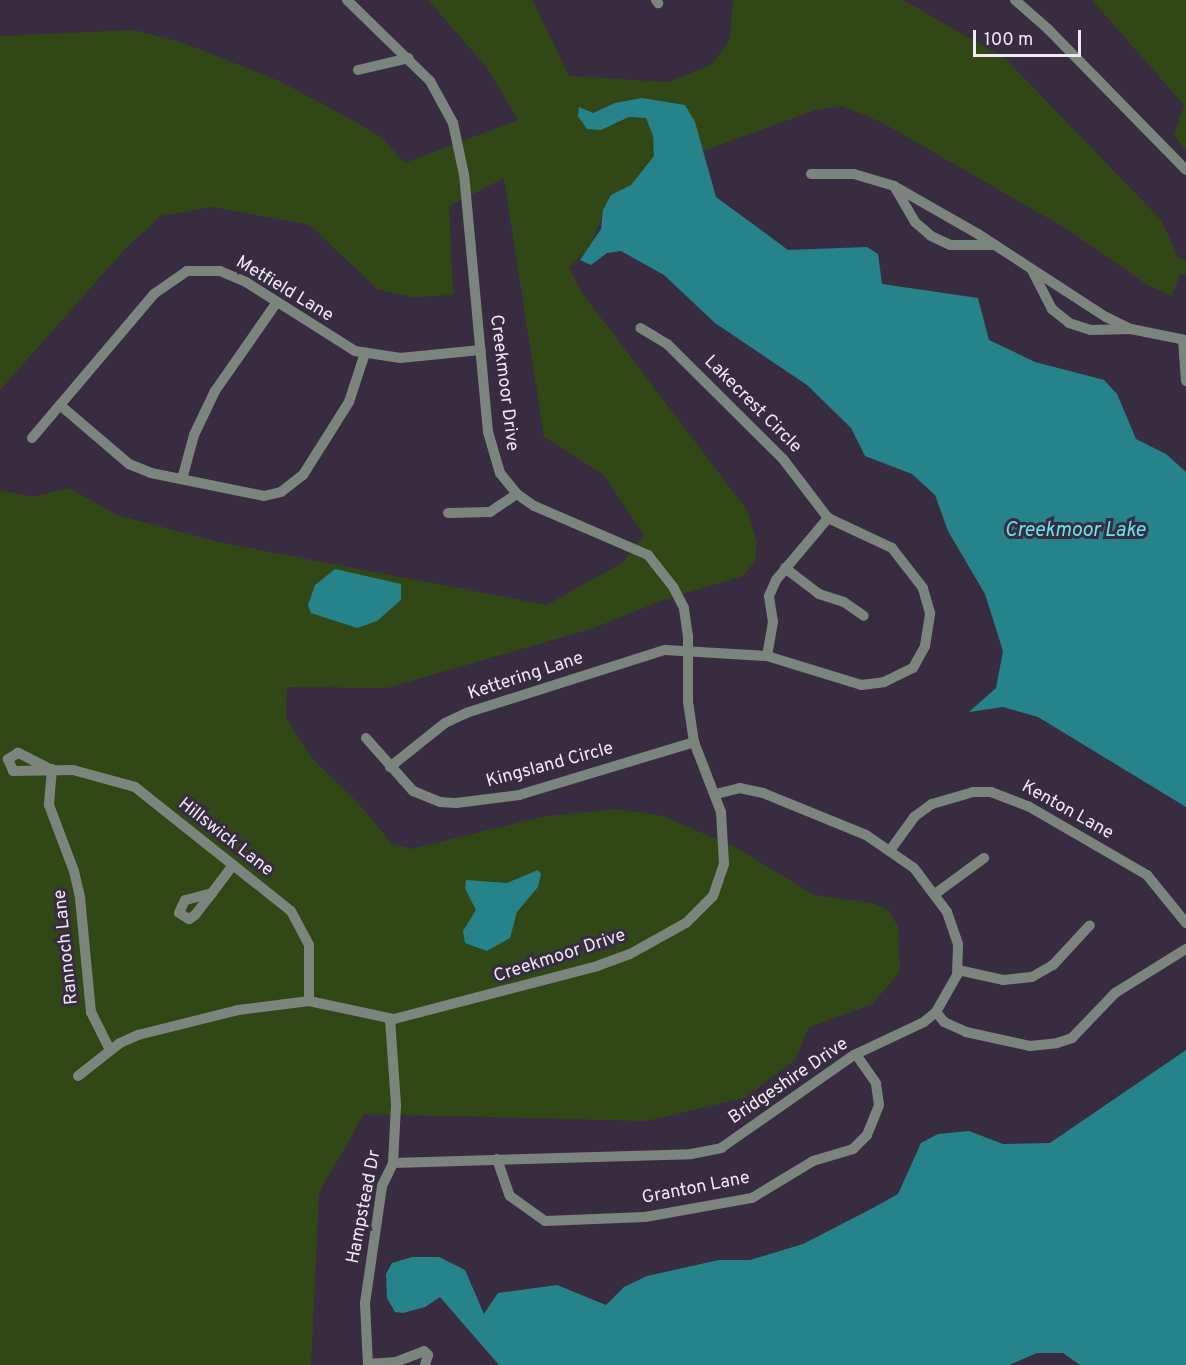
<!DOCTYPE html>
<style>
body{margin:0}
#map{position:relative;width:1186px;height:1365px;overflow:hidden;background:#382d40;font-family:Overpass,sans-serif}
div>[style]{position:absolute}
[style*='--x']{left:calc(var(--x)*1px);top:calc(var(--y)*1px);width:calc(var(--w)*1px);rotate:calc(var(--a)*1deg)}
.green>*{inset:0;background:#314816}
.water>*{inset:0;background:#27838a}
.minor>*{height:10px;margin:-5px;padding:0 5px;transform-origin:5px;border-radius:5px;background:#7c857d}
span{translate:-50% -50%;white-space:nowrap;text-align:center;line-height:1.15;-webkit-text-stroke:6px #382d40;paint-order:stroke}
.street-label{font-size:18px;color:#efe8f5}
.water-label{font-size:20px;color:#63e4ef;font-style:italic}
.scale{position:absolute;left:973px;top:30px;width:108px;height:27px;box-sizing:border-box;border:3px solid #efe8f5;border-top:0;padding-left:8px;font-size:18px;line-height:21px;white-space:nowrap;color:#efe8f5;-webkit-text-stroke:4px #382d40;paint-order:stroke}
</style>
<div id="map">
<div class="green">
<div style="clip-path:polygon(428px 0,533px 0,569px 76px,668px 82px,711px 65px,730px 40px,733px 0,903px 0,1006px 59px,1161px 220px,1179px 259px,1186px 260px,1186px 274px,1180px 274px,1172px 296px,1149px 286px,1067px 229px,881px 122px,842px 106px,815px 110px,701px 152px,695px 122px,642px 98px,615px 103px,593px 113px,579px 107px,614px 125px,629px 117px,646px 118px,653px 136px,654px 156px,631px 185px,611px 195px,590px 247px,569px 268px,582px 293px,747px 510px,757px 543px,755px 561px,743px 576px,663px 600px,594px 628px,387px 688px,287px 687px,286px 718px,312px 758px,359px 804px,392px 844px,412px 849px,541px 817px,615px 809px,663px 816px,737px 848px,814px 895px,872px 903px,889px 911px,898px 927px,900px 972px,872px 1004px,808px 1028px,796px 1059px,744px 1098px,646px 1121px,364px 1114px,319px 1193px,311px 1365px,0 1365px,0 490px,33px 497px,69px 488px,117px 515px,218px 542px,547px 605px,622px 563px,644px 535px,603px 474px,544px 437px,504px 178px,449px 206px,453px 295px,413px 297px,377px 289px,310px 225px,212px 207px,161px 216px,126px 248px,0 390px,0 36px,134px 30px,181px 42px,279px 81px,343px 115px,381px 137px,405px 163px,518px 120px,488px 69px)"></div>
<div style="clip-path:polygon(1092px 0,1186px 0,1186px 150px,1174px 135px,1184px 105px)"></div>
</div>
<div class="water">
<div style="clip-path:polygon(642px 98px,685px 105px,695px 122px,716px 197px,788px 250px,867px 247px,878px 254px,882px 284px,978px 298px,989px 340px,1035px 362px,1104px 380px,1117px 394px,1136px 439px,1166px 454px,1186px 472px,1186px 807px,1038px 717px,1003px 707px,969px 712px,996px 688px,1003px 651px,985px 594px,948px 531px,935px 495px,912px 474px,865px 456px,851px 428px,807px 385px,715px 323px,664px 275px,621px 251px,607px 253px,591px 265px,580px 260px,601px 229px,603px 210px,611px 195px,631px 185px,654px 156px,653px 136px,646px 118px,629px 117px,601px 130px,587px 129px,578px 116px,579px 107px,593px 113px,615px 103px)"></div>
<div style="clip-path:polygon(335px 569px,401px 584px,401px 600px,377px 621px,357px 628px,311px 613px,308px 605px,315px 585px)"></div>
<div style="clip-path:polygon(538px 870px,541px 874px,538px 887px,517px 912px,510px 938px,487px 951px,465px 943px,463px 931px,476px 910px,465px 888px,466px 880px,507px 883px)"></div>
<div style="clip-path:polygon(1186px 1050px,1186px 1365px,1080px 1365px,1063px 1353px,1037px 1353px,1009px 1365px,499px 1365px,440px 1297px,425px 1307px,403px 1313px,395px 1312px,387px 1298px,386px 1274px,392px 1263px,412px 1257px,439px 1257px,465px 1270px,484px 1314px,498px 1293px,557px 1285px,606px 1305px,624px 1287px,647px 1276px,719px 1260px,750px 1260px,803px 1244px,873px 1208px,898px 1194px,921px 1143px,938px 1134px,969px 1131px,1003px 1144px,1050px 1143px)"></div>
</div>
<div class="minor">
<div style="--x:656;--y:0;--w:4;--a:56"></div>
<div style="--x:1015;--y:0;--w:44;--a:41.3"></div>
<div style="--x:1048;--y:29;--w:197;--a:45.6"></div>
<div style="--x:358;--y:70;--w:52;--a:-13.2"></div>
<div style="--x:811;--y:174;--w:43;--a:0"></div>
<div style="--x:854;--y:174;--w:42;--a:16.7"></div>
<div style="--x:894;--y:186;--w:97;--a:29.7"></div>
<div style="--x:978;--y:234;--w:153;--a:33"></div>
<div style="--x:1106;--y:317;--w:28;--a:26"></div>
<div style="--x:1131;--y:329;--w:56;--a:11.3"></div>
<div style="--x:894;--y:186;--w:42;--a:59.7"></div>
<div style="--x:915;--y:222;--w:21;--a:41"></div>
<div style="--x:931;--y:236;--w:21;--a:25"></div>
<div style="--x:950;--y:245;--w:42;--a:0"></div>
<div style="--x:1032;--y:270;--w:44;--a:62.9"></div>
<div style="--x:1052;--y:309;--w:22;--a:39"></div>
<div style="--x:1069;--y:323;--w:22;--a:18"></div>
<div style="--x:1090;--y:330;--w:40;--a:-1.4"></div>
<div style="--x:1183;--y:340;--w:41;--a:85.8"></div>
<div style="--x:60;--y:405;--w:91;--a:40.5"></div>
<div style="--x:129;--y:464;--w:24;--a:22"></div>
<div style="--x:151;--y:473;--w:115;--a:11.5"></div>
<div style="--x:264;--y:496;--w:17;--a:-13"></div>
<div style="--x:281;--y:492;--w:28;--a:-38"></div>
<div style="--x:303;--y:475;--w:86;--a:-57.8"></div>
<div style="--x:349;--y:402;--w:52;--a:-71.9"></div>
<div style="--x:32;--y:438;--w:189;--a:-49.7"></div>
<div style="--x:154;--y:294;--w:40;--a:-34.9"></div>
<div style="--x:187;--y:271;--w:33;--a:0"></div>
<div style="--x:220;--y:271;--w:28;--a:23"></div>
<div style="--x:246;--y:282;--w:129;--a:32.3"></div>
<div style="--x:355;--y:351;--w:46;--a:8.8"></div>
<div style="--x:400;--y:358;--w:81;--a:-5.6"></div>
<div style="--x:182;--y:479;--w:46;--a:-74.7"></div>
<div style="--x:194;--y:435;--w:49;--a:-64.5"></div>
<div style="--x:215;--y:391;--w:108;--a:-55.1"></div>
<div style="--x:448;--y:513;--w:42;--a:-1.4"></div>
<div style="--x:490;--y:512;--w:32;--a:-34"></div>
<div style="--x:785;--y:568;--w:43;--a:37.4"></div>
<div style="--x:819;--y:594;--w:26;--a:18"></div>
<div style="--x:844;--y:602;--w:24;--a:35"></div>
<div style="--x:767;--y:656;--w:35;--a:-80"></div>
<div style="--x:773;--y:622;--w:26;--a:-99"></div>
<div style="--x:769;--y:596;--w:17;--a:-66"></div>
<div style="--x:776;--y:580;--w:81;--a:-50"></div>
<div style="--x:366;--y:738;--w:71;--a:48.4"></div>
<div style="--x:413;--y:791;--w:29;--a:22"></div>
<div style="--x:440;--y:802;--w:16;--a:4"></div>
<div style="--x:456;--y:803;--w:64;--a:-7.2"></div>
<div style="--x:519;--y:795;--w:183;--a:-16.8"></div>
<div style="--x:390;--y:767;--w:70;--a:-38.7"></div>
<div style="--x:445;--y:723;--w:23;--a:-25"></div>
<div style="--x:466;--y:713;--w:209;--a:-17.6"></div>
<div style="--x:665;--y:650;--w:102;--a:3.4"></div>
<div style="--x:767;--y:656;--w:98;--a:17.1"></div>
<div style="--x:861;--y:685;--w:23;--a:-7"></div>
<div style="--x:884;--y:682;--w:32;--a:-26"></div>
<div style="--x:913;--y:668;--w:25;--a:-61"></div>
<div style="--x:925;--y:646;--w:33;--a:-81"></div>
<div style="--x:930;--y:613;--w:26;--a:-106"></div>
<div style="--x:923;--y:588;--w:51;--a:-127.8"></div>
<div style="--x:892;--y:548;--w:71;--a:-154.9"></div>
<div style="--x:828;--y:518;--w:74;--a:-127.3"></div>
<div style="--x:783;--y:459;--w:163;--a:-135.2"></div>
<div style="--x:667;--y:344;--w:31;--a:-149"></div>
<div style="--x:48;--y:768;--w:34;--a:-153"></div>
<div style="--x:18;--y:753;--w:12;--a:149"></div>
<div style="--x:8;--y:759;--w:13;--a:67"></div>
<div style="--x:13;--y:771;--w:60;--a:-1"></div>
<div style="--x:73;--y:770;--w:64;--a:15.3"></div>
<div style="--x:135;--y:787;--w:199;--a:38.5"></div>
<div style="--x:291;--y:911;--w:38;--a:62"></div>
<div style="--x:309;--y:945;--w:56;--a:90"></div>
<div style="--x:52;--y:769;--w:36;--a:95"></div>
<div style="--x:49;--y:805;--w:71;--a:69.3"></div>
<div style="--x:74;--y:871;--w:28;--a:77"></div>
<div style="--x:80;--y:898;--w:115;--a:84.5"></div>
<div style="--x:91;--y:1012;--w:42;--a:63.4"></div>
<div style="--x:891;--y:849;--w:39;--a:-54"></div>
<div style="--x:914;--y:817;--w:22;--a:-36"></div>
<div style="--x:932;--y:804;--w:43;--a:-16.3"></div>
<div style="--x:973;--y:792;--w:18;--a:0"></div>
<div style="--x:991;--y:792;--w:40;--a:21"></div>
<div style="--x:1028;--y:806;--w:138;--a:30.1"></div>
<div style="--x:1147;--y:875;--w:62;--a:50.9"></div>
<div style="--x:212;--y:893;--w:28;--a:165"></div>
<div style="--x:185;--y:900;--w:14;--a:115"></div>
<div style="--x:179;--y:913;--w:12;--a:31"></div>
<div style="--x:189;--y:919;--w:7;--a:-34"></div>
<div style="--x:195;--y:915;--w:28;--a:-52"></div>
<div style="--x:212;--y:893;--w:35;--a:-53"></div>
<div style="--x:935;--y:894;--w:61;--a:-36.3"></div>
<div style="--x:958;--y:970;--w:46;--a:12.5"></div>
<div style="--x:1003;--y:980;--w:29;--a:-6"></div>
<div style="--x:1032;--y:977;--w:24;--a:-30"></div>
<div style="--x:1053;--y:965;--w:54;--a:-47.2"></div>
<div style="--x:936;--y:1012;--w:13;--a:51"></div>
<div style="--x:944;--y:1022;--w:24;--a:24"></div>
<div style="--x:966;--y:1032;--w:66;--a:12.3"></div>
<div style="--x:1030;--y:1046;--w:27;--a:-6"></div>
<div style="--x:1057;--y:1043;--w:16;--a:-18"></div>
<div style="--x:1072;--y:1038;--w:62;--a:-46.3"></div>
<div style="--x:1115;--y:993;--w:84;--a:-31.8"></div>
<div style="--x:78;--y:1076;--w:53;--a:-38.2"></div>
<div style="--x:120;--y:1043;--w:20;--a:-24"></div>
<div style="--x:138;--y:1035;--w:103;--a:-14"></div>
<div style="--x:238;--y:1010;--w:72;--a:-7.2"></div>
<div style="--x:309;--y:1001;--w:87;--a:12"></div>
<div style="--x:394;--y:1019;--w:210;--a:-14.6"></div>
<div style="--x:597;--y:966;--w:35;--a:-20"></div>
<div style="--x:630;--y:954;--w:64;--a:-29"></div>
<div style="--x:686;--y:923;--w:38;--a:-45"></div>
<div style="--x:713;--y:896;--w:34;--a:-71"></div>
<div style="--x:724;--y:864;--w:52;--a:-93.3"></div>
<div style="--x:721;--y:812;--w:75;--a:-111.1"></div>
<div style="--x:694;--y:742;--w:40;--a:-98.5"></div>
<div style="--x:688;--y:702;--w:65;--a:-90"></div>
<div style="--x:688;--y:637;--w:29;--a:-98"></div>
<div style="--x:684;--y:608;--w:22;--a:-117"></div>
<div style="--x:674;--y:588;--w:42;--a:-128.2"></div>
<div style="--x:648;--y:555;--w:124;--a:-156.7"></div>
<div style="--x:534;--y:506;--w:21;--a:-145"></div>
<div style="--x:517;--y:494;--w:27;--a:-129"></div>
<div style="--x:500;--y:473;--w:43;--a:-106.3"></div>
<div style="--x:488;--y:432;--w:258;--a:-95.3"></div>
<div style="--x:464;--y:175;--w:53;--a:-101.9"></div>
<div style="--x:453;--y:123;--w:48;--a:-118.7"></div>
<div style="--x:430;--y:81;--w:116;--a:-135.7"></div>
<div style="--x:497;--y:1159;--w:39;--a:71"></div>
<div style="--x:510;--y:1196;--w:43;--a:35.5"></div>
<div style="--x:545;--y:1221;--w:100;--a:-2.3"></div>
<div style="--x:645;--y:1217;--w:109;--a:-10.1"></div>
<div style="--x:752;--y:1198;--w:71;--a:-31.2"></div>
<div style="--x:813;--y:1161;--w:42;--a:-16.7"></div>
<div style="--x:853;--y:1149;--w:20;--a:-45"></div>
<div style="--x:867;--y:1135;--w:32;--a:-68"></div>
<div style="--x:879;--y:1105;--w:22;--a:-98"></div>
<div style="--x:876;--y:1083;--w:35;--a:-125"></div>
<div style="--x:393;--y:1163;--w:298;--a:-1.7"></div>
<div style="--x:691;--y:1154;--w:31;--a:-11"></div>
<div style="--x:721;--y:1148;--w:162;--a:-35"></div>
<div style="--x:854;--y:1055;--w:77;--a:-25.2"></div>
<div style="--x:924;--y:1022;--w:16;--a:-40"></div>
<div style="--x:936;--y:1012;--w:43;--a:-60.4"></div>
<div style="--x:957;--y:975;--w:31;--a:-88"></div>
<div style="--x:958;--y:944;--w:34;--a:-109"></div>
<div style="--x:947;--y:912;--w:55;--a:-126.9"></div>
<div style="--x:914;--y:868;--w:58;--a:-145.5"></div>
<div style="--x:866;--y:835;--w:111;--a:-157.8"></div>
<div style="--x:763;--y:793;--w:24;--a:-168"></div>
<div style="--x:740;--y:788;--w:25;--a:166"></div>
<div style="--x:368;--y:1364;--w:28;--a:-4"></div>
<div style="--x:396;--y:1362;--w:30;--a:-21"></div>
<div style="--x:424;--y:1351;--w:6;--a:45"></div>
<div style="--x:428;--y:1355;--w:10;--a:107"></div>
<div style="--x:368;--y:1365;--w:62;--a:-92.8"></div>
<div style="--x:365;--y:1303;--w:118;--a:-81.7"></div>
<div style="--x:382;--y:1186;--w:25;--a:-64"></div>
<div style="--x:393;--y:1163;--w:58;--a:-87"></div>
<div style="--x:396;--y:1105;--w:86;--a:-94"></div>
</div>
<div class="street-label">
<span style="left:284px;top:290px;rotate:31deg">Metfield Lane</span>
<span style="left:503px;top:383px;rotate:83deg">Creekmoor Drive</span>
<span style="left:752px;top:405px;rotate:45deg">Lakecrest Circle</span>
<span style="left:526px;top:677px;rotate:-18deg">Kettering Lane</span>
<span style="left:550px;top:766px;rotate:-15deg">Kingsland Circle</span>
<span style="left:1067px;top:811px;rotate:29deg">Kenton Lane</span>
<span style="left:225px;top:838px;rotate:38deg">Hillswick Lane</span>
<span style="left:67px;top:947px;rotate:-96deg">Rannoch Lane</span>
<span style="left:560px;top:957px;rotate:-18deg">Creekmoor Drive</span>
<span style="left:789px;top:1082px;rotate:-34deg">Bridgeshire Drive</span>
<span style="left:696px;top:1189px;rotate:-11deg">Granton Lane</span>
<span style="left:365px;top:1207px;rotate:-79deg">Hampstead Dr</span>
</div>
<div class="water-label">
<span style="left:1075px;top:531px">Creekmoor Lake</span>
</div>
<div class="scale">100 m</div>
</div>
